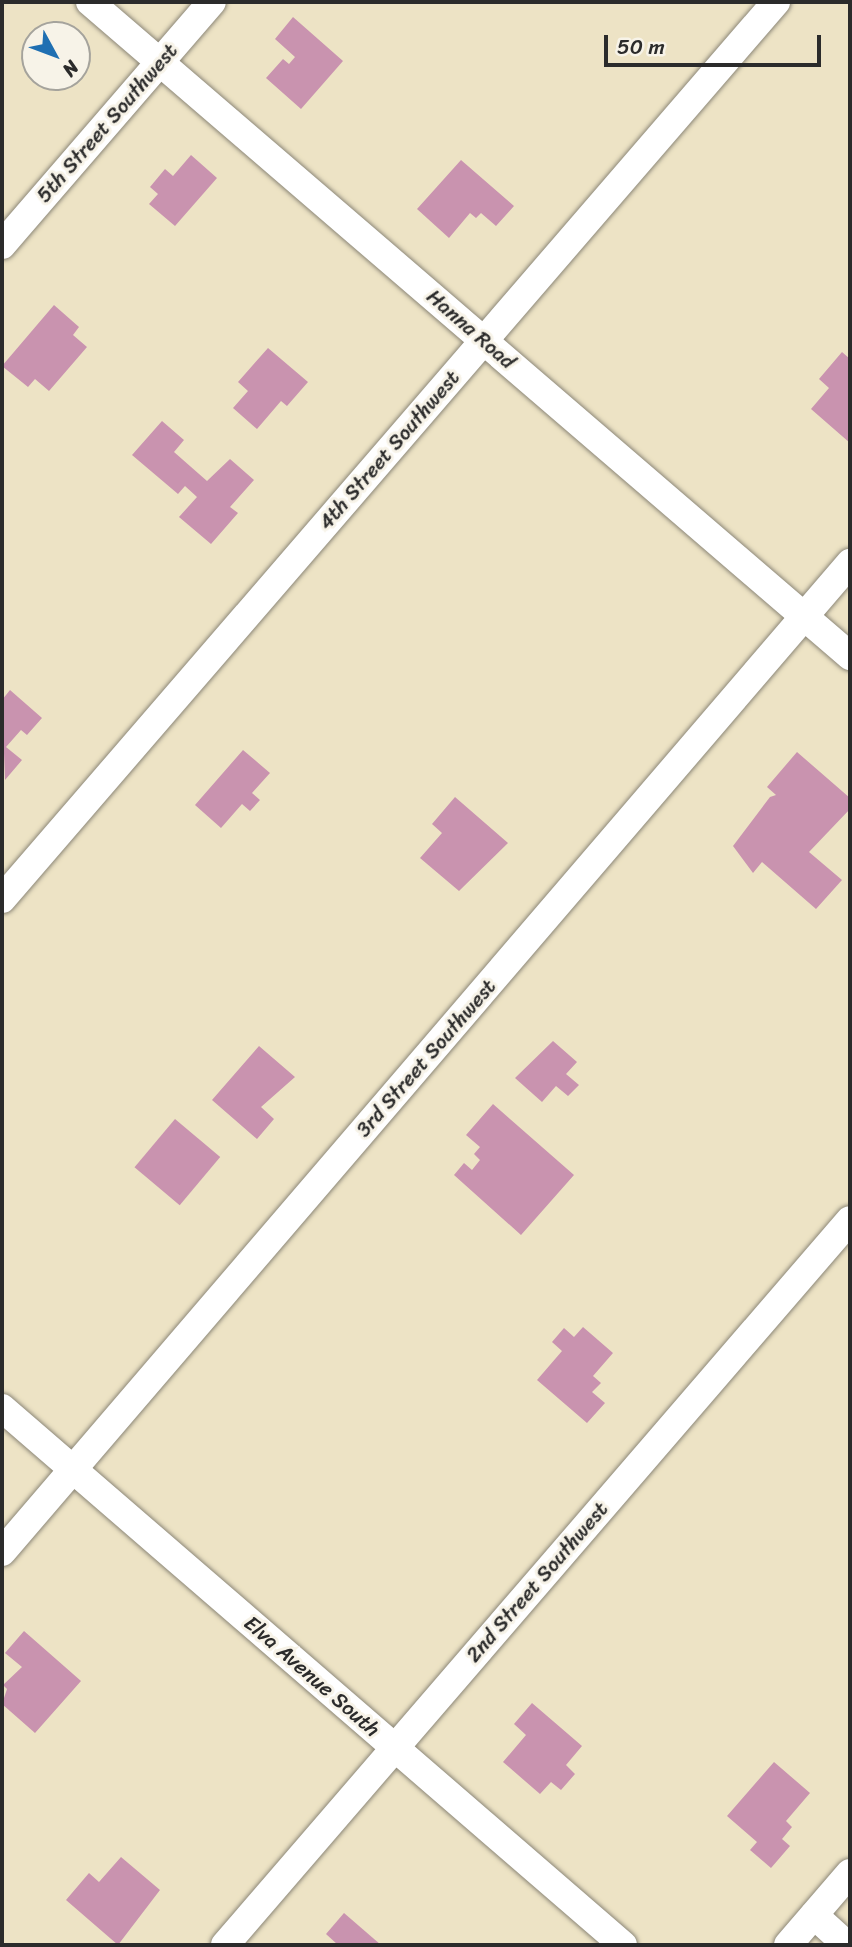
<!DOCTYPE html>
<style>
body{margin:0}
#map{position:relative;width:852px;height:1947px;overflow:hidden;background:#ede3c5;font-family:Sriracha,sans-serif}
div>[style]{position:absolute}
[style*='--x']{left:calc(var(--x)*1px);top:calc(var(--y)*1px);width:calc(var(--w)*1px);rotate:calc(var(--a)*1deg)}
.building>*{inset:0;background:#c993af;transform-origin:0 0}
.roads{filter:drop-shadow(0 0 2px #8c8778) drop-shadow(0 0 2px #8c8778)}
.minor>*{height:28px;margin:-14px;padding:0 14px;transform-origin:14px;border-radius:14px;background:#fff}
span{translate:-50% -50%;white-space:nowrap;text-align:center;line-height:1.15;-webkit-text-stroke:6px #f7f3e8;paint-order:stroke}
.street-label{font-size:21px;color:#2b2b2b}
.frame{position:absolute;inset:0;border:4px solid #2b2b2b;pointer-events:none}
.north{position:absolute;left:21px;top:21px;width:70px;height:70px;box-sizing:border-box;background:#f7f3e8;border:2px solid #a5a39c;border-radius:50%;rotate:131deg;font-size:19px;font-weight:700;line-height:28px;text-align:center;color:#2b2b2b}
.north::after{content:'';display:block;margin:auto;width:24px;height:32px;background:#1f6fb2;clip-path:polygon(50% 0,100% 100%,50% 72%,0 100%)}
.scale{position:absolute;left:604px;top:35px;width:217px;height:32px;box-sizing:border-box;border:4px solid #2b2b2b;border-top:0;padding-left:9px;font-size:21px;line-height:24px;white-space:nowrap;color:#2b2b2b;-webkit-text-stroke:5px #f7f3e8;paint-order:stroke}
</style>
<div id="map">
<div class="building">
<div style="clip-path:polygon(293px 17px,343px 61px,301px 109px,266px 78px,283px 59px,289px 64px,295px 57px,275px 39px)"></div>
<div style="clip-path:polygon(191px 155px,217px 178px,175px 226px,149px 204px,158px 194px,150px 187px,165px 169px,173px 176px)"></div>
<div style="clip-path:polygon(461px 160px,514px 206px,496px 226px,481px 213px,476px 218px,470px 213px,449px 238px,417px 209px)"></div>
<div style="clip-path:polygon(54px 305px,79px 327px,73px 335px,87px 347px,49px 391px,35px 379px,28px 387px,2px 366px)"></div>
<div style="clip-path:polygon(268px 348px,308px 382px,287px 406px,281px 401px,257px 429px,233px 408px,248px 391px,238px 382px)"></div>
<div style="clip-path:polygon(842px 352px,850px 359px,850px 443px,811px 409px,829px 388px,819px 379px)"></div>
<div style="clip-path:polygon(162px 421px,184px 440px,174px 452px,207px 481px,230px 459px,254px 480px,230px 507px,238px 513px,211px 544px,179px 517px,197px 497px,185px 486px,178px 494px,132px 455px)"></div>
<div style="clip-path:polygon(10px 690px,42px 718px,27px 735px,21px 730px,6px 747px,22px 760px,5px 780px,2px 700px)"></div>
<div style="clip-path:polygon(243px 750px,270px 773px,252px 793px,260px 800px,250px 811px,242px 804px,221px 828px,195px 805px)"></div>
<div style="clip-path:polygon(797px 752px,850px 798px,850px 809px,809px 852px,842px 880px,816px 909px,762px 862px,753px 873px,733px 846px,770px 797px,776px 795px,767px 787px)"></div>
<div style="clip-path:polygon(455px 797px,508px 843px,459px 891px,420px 858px,442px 833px,432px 824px)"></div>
<div style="clip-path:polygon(553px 1041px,577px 1062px,566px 1074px,579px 1085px,568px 1096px,556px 1086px,542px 1102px,515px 1078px)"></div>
<div style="clip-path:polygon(259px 1046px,295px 1077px,261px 1107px,274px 1119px,257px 1139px,212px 1100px)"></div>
<div style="clip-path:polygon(493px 1104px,574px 1175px,521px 1235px,454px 1175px,464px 1163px,472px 1170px,480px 1160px,474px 1154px,480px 1147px,466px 1135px)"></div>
<div style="left:175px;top:1119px;width:59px;height:63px;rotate:40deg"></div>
<div style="clip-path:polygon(583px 1327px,613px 1353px,593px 1376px,601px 1383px,592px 1392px,605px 1403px,587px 1423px,537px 1380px,562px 1351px,552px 1342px,564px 1328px,574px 1337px)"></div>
<div style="clip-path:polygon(24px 1631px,81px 1681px,35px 1733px,2px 1704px,7px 1689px,3px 1685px,22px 1667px,5px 1653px)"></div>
<div style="clip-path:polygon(532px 1703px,582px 1746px,566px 1765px,575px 1774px,561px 1790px,551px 1782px,540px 1794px,503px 1762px,526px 1735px,514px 1724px)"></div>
<div style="clip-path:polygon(774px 1762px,810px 1793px,786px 1821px,792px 1827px,782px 1839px,790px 1846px,771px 1868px,750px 1850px,757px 1842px,727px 1816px)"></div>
<div style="clip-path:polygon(121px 1857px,160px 1890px,118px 1945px,66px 1900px,89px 1873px,99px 1882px)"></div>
<div style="clip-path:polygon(344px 1913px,381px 1945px,338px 1945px,326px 1934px)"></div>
</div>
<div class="roads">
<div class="minor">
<div style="--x:90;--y:2;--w:1003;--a:40.71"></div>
<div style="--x:2;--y:245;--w:321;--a:-49.2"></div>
<div style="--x:2;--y:899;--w:1185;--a:-49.21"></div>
<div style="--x:2;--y:1408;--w:821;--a:40.85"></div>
<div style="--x:2;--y:1552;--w:1303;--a:-49.39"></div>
<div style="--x:814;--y:1915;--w:45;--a:42.3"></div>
<div style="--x:225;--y:1945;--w:957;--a:-49.24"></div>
<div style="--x:788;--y:1945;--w:95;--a:-49.3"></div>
</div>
</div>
<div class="street-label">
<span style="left:107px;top:123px;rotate:-49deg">5th Street Southwest</span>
<span style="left:471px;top:329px;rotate:41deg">Hanna Road</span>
<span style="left:389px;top:450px;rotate:-49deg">4th Street Southwest</span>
<span style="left:426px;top:1058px;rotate:-49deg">3rd Street Southwest</span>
<span style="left:537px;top:1582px;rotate:-49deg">2nd Street Southwest</span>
<span style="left:312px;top:1676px;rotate:41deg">Elva Avenue South</span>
</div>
<div class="frame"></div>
<div class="north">N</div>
<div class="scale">50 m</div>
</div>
